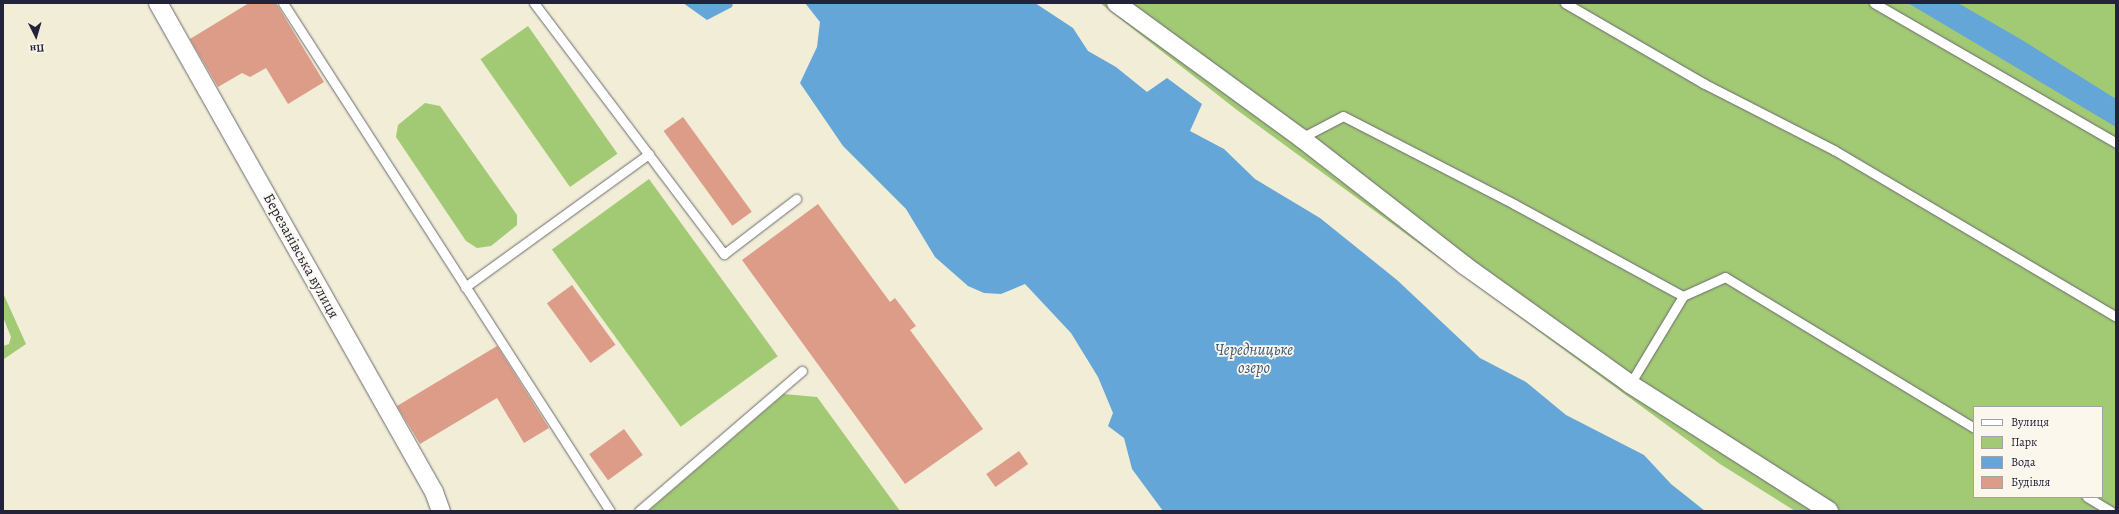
<!DOCTYPE html>
<meta charset="utf-8">
<style>
body{margin:0}
#map{position:relative;width:2119px;height:514px;overflow:hidden;background:#f2edd6;font-family:Alegreya,serif}
div>[style]{position:absolute}
[style*='--x']{left:calc(var(--x)*1px);top:calc(var(--y)*1px);width:calc(var(--w)*1px);rotate:calc(var(--a)*1deg)}
.green>*{inset:0;background:#a2c974;transform-origin:0 0}
.water>*{inset:0;background:#63a6d7}
.building>*{inset:0;background:#dc9c88;transform-origin:0 0}
.roads{filter:drop-shadow(0 0 1px #6b6971) drop-shadow(0 0 1px #6b6971)}
.lane>*{height:9px;margin:-4.5px;padding:0 4.5px;transform-origin:4.5px;border-radius:4.5px;background:#fff}
.street>*{height:18px;margin:-9px;padding:0 9px;transform-origin:9px;border-radius:9px;background:#fff}
span{translate:-50% -50%;white-space:nowrap;text-align:center;line-height:1.15;-webkit-text-stroke:3.5px #fbf7ec;paint-order:stroke}
.street-label{font-size:15px;color:#22223b}
.water-label{font-size:16px;color:#3c5779;font-style:italic}
.frame{position:absolute;inset:0;border:4px solid #22223b;pointer-events:none}
.legend{position:absolute;left:1973px;top:406px;width:130px;height:92px;box-sizing:border-box;background:#fbf7ec;border:1px solid #a4a2a5;margin:0;padding:5px 7px;list-style:none;font-size:12px;color:#22223b}
.legend li{display:flex;align-items:center;gap:8px;height:20px}
.legend b{width:20px;border:1px solid #a4a2a5}
.north{position:absolute;left:16px;top:16px;width:40px;height:40px;-webkit-text-stroke:3px #fbf7ec;paint-order:stroke;rotate:175deg;font-size:11px;font-weight:700;line-height:16px;text-align:center;color:#22223b}
.north::after{content:'';display:block;margin:auto;width:14px;height:18px;background:#22223b;clip-path:polygon(50% 0,100% 100%,50% 72%,0 100%)}
</style>
<div id="map">
<div class="green">
<div style="clip-path:polygon(evenodd,1100px 3px,2116px 3px,2116px 511px,1795px 511px,1720px 464px,1237px 110px,1100px 3px,1974px 407px,2102px 407px,2102px 497px,1974px 497px,1974px 407px)"></div>
<div style="left:528px;top:26px;width:156px;height:58px;rotate:55deg"></div>
<div style="clip-path:polygon(425px 103px,440px 106px,517px 215px,517px 225px,491px 246px,477px 248px,466px 241px,396px 137px,398px 125px)"></div>
<div style="left:649px;top:179px;width:219px;height:120px;rotate:54deg"></div>
<div style="clip-path:polygon(3px 293px,26px 344px,4px 359px,3px 346px,9px 344px,11px 337px,3px 317px)"></div>
<div style="clip-path:polygon(784px 394px,817px 397px,900px 511px,648px 511px)"></div>
</div>
<div class="water">
<div style="clip-path:polygon(683px 3px,733px 3px,732px 7px,707px 20px)"></div>
<div style="clip-path:polygon(805px 3px,1035px 3px,1073px 28px,1088px 51px,1116px 67px,1147px 92px,1167px 78px,1202px 104px,1190px 131px,1224px 149px,1255px 179px,1320px 218px,1397px 280px,1480px 358px,1526px 382px,1566px 415px,1644px 455px,1671px 484px,1705px 511px,1163px 511px,1132px 469px,1124px 438px,1108px 426px,1113px 413px,1098px 377px,1071px 333px,1025px 284px,1001px 294px,984px 293px,968px 286px,935px 257px,906px 209px,843px 146px,800px 83px,817px 47px,820px 22px)"></div>
<div style="clip-path:polygon(1908px 3px,1958px 3px,2022px 40px,2116px 99px,2116px 127px)"></div>
</div>
<div class="building">
<div style="clip-path:polygon(249px 3px,276px 3px,324px 82px,288px 104px,266px 68px,250px 77px,242px 73px,218px 87px,190px 39px)"></div>
<div style="left:683px;top:117px;width:117px;height:24px;rotate:54deg"></div>
<div style="clip-path:polygon(818px 204px,890px 302px,895px 298px,916px 326px,910px 330px,983px 429px,905px 484px,742px 260px)"></div>
<div style="left:572px;top:285px;width:74px;height:31px;rotate:54deg"></div>
<div style="clip-path:polygon(497px 346px,549px 428px,524px 443px,497px 398px,420px 444px,397px 406px)"></div>
<div style="left:624px;top:429px;width:32px;height:43px;rotate:54deg"></div>
<div style="left:1019px;top:451px;width:16px;height:40px;rotate:55deg"></div>
</div>
<div class="roads">
<div class="lane">
<div style="--x:283;--y:3;--w:604;--a:57.23"></div>
<div style="--x:534;--y:3;--w:315;--a:52.9"></div>
<div style="--x:724;--y:254;--w:91;--a:-37.4"></div>
<div style="--x:1565;--y:3;--w:160;--a:30.1"></div>
<div style="--x:1703;--y:83;--w:147;--a:27.1"></div>
<div style="--x:1834;--y:150;--w:328;--a:30.6"></div>
<div style="--x:1874;--y:3;--w:280;--a:30"></div>
<div style="--x:1301;--y:138;--w:47;--a:-27.6"></div>
<div style="--x:1343;--y:116;--w:192;--a:27.2"></div>
<div style="--x:1514;--y:204;--w:192;--a:28.6"></div>
<div style="--x:1683;--y:296;--w:46;--a:-24.3"></div>
<div style="--x:1725;--y:277;--w:291;--a:31.2"></div>
<div style="--x:465;--y:287;--w:227;--a:-35.9"></div>
<div style="--x:1630;--y:384;--w:103;--a:-58.9"></div>
<div style="--x:2087;--y:497;--w:27;--a:31"></div>
<div style="--x:639;--y:511;--w:215;--a:-40.7"></div>
</div>
<div class="street">
<div style="--x:158;--y:3;--w:562;--a:60.56"></div>
<div style="--x:434;--y:492;--w:20;--a:70"></div>
<div style="--x:1116;--y:3;--w:229;--a:36.1"></div>
<div style="--x:1301;--y:138;--w:207;--a:37.9"></div>
<div style="--x:1464;--y:265;--w:204;--a:35.6"></div>
<div style="--x:1630;--y:384;--w:236;--a:32.5"></div>
</div>
</div>
<div class="street-label">
<span style="left:301px;top:256px;rotate:61deg">Березанівська вулиця</span>
</div>
<div class="water-label">
<span style="left:1254px;top:359px">Чередницьке<br>озеро</span>
</div>
<div class="frame"></div>
<ul class="legend">
<li><b style="height:5px;background:#fff"></b>Вулиця</li>
<li><b style="height:11px;background:#a2c974"></b>Парк</li>
<li><b style="height:11px;background:#63a6d7"></b>Вода</li>
<li><b style="height:11px;background:#dc9c88"></b>Будівля</li>
</ul>
<div class="north">Пн</div>
</div>
